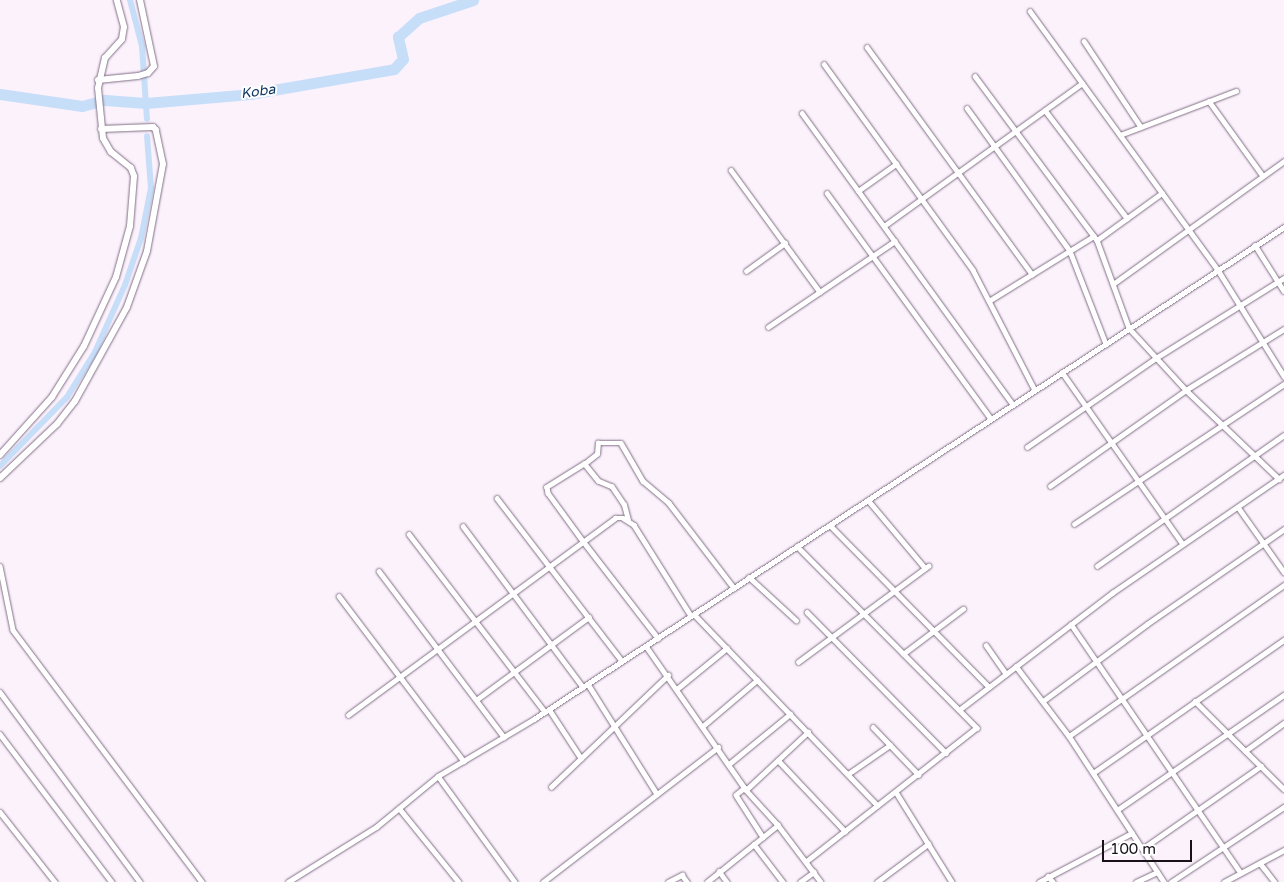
<!DOCTYPE html>
<style>
body{margin:0}
#map{position:relative;width:1284px;height:882px;overflow:hidden;background:#fbf2fc;font-family:"Varela Round",sans-serif}
div>[style]{position:absolute}
[style*='--x']{left:calc(var(--x)*1px);top:calc(var(--y)*1px);width:calc(var(--w)*1px);rotate:calc(var(--a)*1deg)}
.canal>*{height:6px;margin:-3px;padding:0 3px;transform-origin:3px;border-radius:3px;background:#c7def9}
.river>*{height:11px;margin:-5.5px;padding:0 5.5px;transform-origin:5.5px;border-radius:5.5px;background:#c7def9}
.roads{filter:drop-shadow(0 0 1px #826f85) drop-shadow(0 0 1px #826f85)}
.street>*{height:4.5px;margin:-2.25px;padding:0 2.25px;transform-origin:2.25px;border-radius:2.25px;background:#fff}
.secondary>*{height:6px;margin:-3px;padding:0 3px;transform-origin:3px;border-radius:3px;background:#fff}
span{translate:-50% -50%;white-space:nowrap;text-align:center;line-height:1.15;-webkit-text-stroke:4px #fff;paint-order:stroke}
.water-label{font-size:14px;color:#103861;font-style:italic}
.scale{position:absolute;left:1102px;top:840px;width:90px;height:22px;box-sizing:border-box;border:2px solid #18111a;border-top:0;padding-left:6px;font-size:15px;line-height:18px;white-space:nowrap;color:#18111a;-webkit-text-stroke:4px #fff;paint-order:stroke}
</style>
<div id="map">
<div class="canal">
<div style="--x:130;--y:0;--w:48;--a:75.4"></div>
<div style="--x:142;--y:46;--w:73;--a:86.1"></div>
<div style="--x:0;--y:466;--w:96;--a:-45.8"></div>
<div style="--x:67;--y:397;--w:53;--a:-58.1"></div>
<div style="--x:95;--y:352;--w:73;--a:-65.9"></div>
<div style="--x:125;--y:285;--w:50;--a:-71.2"></div>
<div style="--x:141;--y:238;--w:51;--a:-78.7"></div>
<div style="--x:151;--y:188;--w:52;--a:-94.4"></div>
</div>
<div class="river">
<div style="--x:0;--y:94;--w:83;--a:8.3"></div>
<div style="--x:82;--y:106;--w:24;--a:-15"></div>
<div style="--x:105;--y:100;--w:41;--a:4.2"></div>
<div style="--x:146;--y:103;--w:104;--a:-4.9"></div>
<div style="--x:250;--y:94;--w:146;--a:-9.8"></div>
<div style="--x:394;--y:69;--w:13;--a:-48"></div>
<div style="--x:403;--y:59;--w:23;--a:-103"></div>
<div style="--x:398;--y:37;--w:28;--a:-42"></div>
<div style="--x:419;--y:18;--w:57;--a:-18.4"></div>
</div>
<div class="roads">
<div class="street">
<div style="--x:1030;--y:11;--w:320;--a:54"></div>
<div style="--x:1218;--y:270;--w:125;--a:58.1"></div>
<div style="--x:1084;--y:41;--w:103;--a:56.5"></div>
<div style="--x:867;--y:47;--w:281;--a:54"></div>
<div style="--x:824;--y:64;--w:254;--a:54.1"></div>
<div style="--x:973;--y:270;--w:135;--a:62.7"></div>
<div style="--x:975;--y:76;--w:204;--a:53.4"></div>
<div style="--x:1097;--y:240;--w:94;--a:70"></div>
<div style="--x:1129;--y:328;--w:84;--a:47.4"></div>
<div style="--x:1186;--y:390;--w:129;--a:43.7"></div>
<div style="--x:1209;--y:101;--w:92;--a:54.2"></div>
<div style="--x:967;--y:108;--w:176;--a:54.2"></div>
<div style="--x:1070;--y:251;--w:100;--a:68.8"></div>
<div style="--x:1045;--y:110;--w:136;--a:52.8"></div>
<div style="--x:802;--y:113;--w:359;--a:54.1"></div>
<div style="--x:1120;--y:135;--w:124;--a:-20.8"></div>
<div style="--x:731;--y:170;--w:151;--a:53.9"></div>
<div style="--x:858;--y:191;--w:47;--a:-35.4"></div>
<div style="--x:827;--y:193;--w:279;--a:54"></div>
<div style="--x:884;--y:226;--w:244;--a:-35.8"></div>
<div style="--x:1097;--y:240;--w:80;--a:-35.9"></div>
<div style="--x:1255;--y:245;--w:54;--a:57.8"></div>
<div style="--x:746;--y:271;--w:48;--a:-35.7"></div>
<div style="--x:1113;--y:284;--w:211;--a:-35.7"></div>
<div style="--x:989;--y:301;--w:123;--a:-31.8"></div>
<div style="--x:768;--y:327;--w:153;--a:-34.1"></div>
<div style="--x:1062;--y:372;--w:210;--a:54.9"></div>
<div style="--x:1027;--y:447;--w:157;--a:-34.6"></div>
<div style="--x:1156;--y:358;--w:151;--a:-32"></div>
<div style="--x:584;--y:464;--w:16;--a:-38"></div>
<div style="--x:597;--y:454;--w:11;--a:-85"></div>
<div style="--x:598;--y:443;--w:23;--a:0"></div>
<div style="--x:621;--y:443;--w:44;--a:59.9"></div>
<div style="--x:643;--y:481;--w:34;--a:40"></div>
<div style="--x:669;--y:503;--w:107;--a:52.6"></div>
<div style="--x:1050;--y:486;--w:166;--a:-35.2"></div>
<div style="--x:1186;--y:390;--w:115;--a:-31.9"></div>
<div style="--x:497;--y:498;--w:205;--a:52.5"></div>
<div style="--x:868;--y:500;--w:89;--a:50"></div>
<div style="--x:1238;--y:507;--w:80;--a:54.7"></div>
<div style="--x:628;--y:520;--w:16;--a:-105"></div>
<div style="--x:624;--y:505;--w:22;--a:-124"></div>
<div style="--x:612;--y:487;--w:15;--a:-157"></div>
<div style="--x:598;--y:481;--w:22;--a:-129"></div>
<div style="--x:584;--y:464;--w:44;--a:148.1"></div>
<div style="--x:547;--y:487;--w:6;--a:81"></div>
<div style="--x:548;--y:493;--w:59;--a:53.9"></div>
<div style="--x:583;--y:541;--w:123;--a:52.3"></div>
<div style="--x:1074;--y:524;--w:252;--a:-33.7"></div>
<div style="--x:830;--y:525;--w:227;--a:45.5"></div>
<div style="--x:463;--y:526;--w:201;--a:53.3"></div>
<div style="--x:409;--y:534;--w:224;--a:52.6"></div>
<div style="--x:797;--y:546;--w:256;--a:45.3"></div>
<div style="--x:977;--y:728;--w:217;--a:141.9"></div>
<div style="--x:0;--y:566;--w:65;--a:78.5"></div>
<div style="--x:13;--y:630;--w:315;--a:53.1"></div>
<div style="--x:1097;--y:566;--w:228;--a:-35"></div>
<div style="--x:379;--y:571;--w:208;--a:53"></div>
<div style="--x:749;--y:577;--w:64;--a:42.5"></div>
<div style="--x:339;--y:596;--w:207;--a:52.9"></div>
<div style="--x:807;--y:612;--w:198;--a:45.4"></div>
<div style="--x:694;--y:614;--w:265;--a:46.2"></div>
<div style="--x:1071;--y:624;--w:301;--a:55.7"></div>
<div style="--x:986;--y:645;--w:35;--a:55"></div>
<div style="--x:646;--y:646;--w:175;--a:55.2"></div>
<div style="--x:746;--y:790;--w:47;--a:47.6"></div>
<div style="--x:778;--y:825;--w:71;--a:53"></div>
<div style="--x:903;--y:654;--w:75;--a:-36.9"></div>
<div style="--x:798;--y:662;--w:162;--a:-36.4"></div>
<div style="--x:1016;--y:666;--w:88;--a:52.9"></div>
<div style="--x:1069;--y:736;--w:174;--a:56.9"></div>
<div style="--x:588;--y:684;--w:130;--a:57.9"></div>
<div style="--x:678;--y:688;--w:63;--a:-39.2"></div>
<div style="--x:0;--y:692;--w:236;--a:53.6"></div>
<div style="--x:476;--y:700;--w:140;--a:-36.3"></div>
<div style="--x:1043;--y:701;--w:129;--a:-36.5"></div>
<div style="--x:1147;--y:624;--w:167;--a:-34.7"></div>
<div style="--x:1195;--y:701;--w:125;--a:44.7"></div>
<div style="--x:549;--y:709;--w:59;--a:56.9"></div>
<div style="--x:959;--y:710;--w:193;--a:-37.4"></div>
<div style="--x:1112;--y:593;--w:209;--a:-34.5"></div>
<div style="--x:348;--y:715;--w:332;--a:-36.4"></div>
<div style="--x:615;--y:518;--w:8;--a:0"></div>
<div style="--x:623;--y:518;--w:13;--a:32"></div>
<div style="--x:634;--y:525;--w:107;--a:57.9"></div>
<div style="--x:703;--y:726;--w:71;--a:-40.4"></div>
<div style="--x:873;--y:727;--w:66;--a:46.2"></div>
<div style="--x:0;--y:734;--w:186;--a:52.9"></div>
<div style="--x:1069;--y:736;--w:263;--a:-35.1"></div>
<div style="--x:1245;--y:751;--w:48;--a:-35.7"></div>
<div style="--x:778;--y:760;--w:98;--a:46.7"></div>
<div style="--x:729;--y:764;--w:79;--a:-39.3"></div>
<div style="--x:1093;--y:773;--w:233;--a:-34.9"></div>
<div style="--x:848;--y:774;--w:51;--a:-34.6"></div>
<div style="--x:438;--y:776;--w:131;--a:54"></div>
<div style="--x:551;--y:787;--w:162;--a:-43.7"></div>
<div style="--x:745;--y:788;--w:11;--a:142"></div>
<div style="--x:736;--y:795;--w:50;--a:57.3"></div>
<div style="--x:746;--y:790;--w:85;--a:-43.1"></div>
<div style="--x:896;--y:792;--w:106;--a:58.1"></div>
<div style="--x:399;--y:808;--w:95;--a:51"></div>
<div style="--x:1117;--y:810;--w:203;--a:-34.6"></div>
<div style="--x:0;--y:812;--w:89;--a:51.8"></div>
<div style="--x:754;--y:844;--w:48;--a:52.7"></div>
<div style="--x:1142;--y:849;--w:145;--a:-34.9"></div>
<div style="--x:1260;--y:863;--w:24;--a:52"></div>
<div style="--x:719;--y:871;--w:14;--a:54"></div>
<div style="--x:1048;--y:876;--w:8;--a:50"></div>
<div style="--x:288;--y:882;--w:104;--a:-32"></div>
<div style="--x:376;--y:827;--w:80;--a:-39.4"></div>
<div style="--x:438;--y:776;--w:112;--a:-30.7"></div>
<div style="--x:534;--y:719;--w:897;--a:-33.26"></div>
<div style="--x:543;--y:882;--w:221;--a:-37.6"></div>
<div style="--x:668;--y:882;--w:16;--a:-27"></div>
<div style="--x:682;--y:875;--w:9;--a:54"></div>
<div style="--x:707;--y:882;--w:91;--a:-38.8"></div>
<div style="--x:800;--y:882;--w:17;--a:-36"></div>
<div style="--x:877;--y:882;--w:64;--a:-36.7"></div>
<div style="--x:1039;--y:882;--w:105;--a:-27.8"></div>
<div style="--x:1136;--y:882;--w:23;--a:-25"></div>
<div style="--x:1171;--y:882;--w:136;--a:-33.6"></div>
<div style="--x:1224;--y:882;--w:68;--a:-28.1"></div>
</div>
<div class="secondary">
<div style="--x:98;--y:80;--w:40;--a:-5.7"></div>
<div style="--x:138;--y:76;--w:10;--a:-17"></div>
<div style="--x:148;--y:73;--w:9;--a:-49"></div>
<div style="--x:154;--y:66;--w:67;--a:-102"></div>
<div style="--x:0;--y:455;--w:78;--a:-48.1"></div>
<div style="--x:52;--y:397;--w:60;--a:-57.9"></div>
<div style="--x:84;--y:346;--w:76;--a:-65.1"></div>
<div style="--x:116;--y:277;--w:53;--a:-74.6"></div>
<div style="--x:130;--y:226;--w:50;--a:-85.4"></div>
<div style="--x:134;--y:176;--w:9;--a:-111"></div>
<div style="--x:131;--y:168;--w:26;--a:-141"></div>
<div style="--x:111;--y:152;--w:16;--a:-120"></div>
<div style="--x:103;--y:138;--w:50;--a:-95.7"></div>
<div style="--x:98;--y:88;--w:31;--a:-77"></div>
<div style="--x:105;--y:58;--w:25;--a:-48"></div>
<div style="--x:122;--y:39;--w:12;--a:-81"></div>
<div style="--x:124;--y:27;--w:28;--a:-105"></div>
<div style="--x:0;--y:478;--w:79;--a:-43.5"></div>
<div style="--x:57;--y:424;--w:29;--a:-52"></div>
<div style="--x:75;--y:401;--w:107;--a:-61"></div>
<div style="--x:127;--y:307;--w:59;--a:-70.3"></div>
<div style="--x:147;--y:251;--w:88;--a:-79.6"></div>
<div style="--x:163;--y:164;--w:35;--a:-102"></div>
<div style="--x:156;--y:130;--w:4;--a:-135"></div>
<div style="--x:153;--y:127;--w:52;--a:177.8"></div>
</div>
</div>
<div class="water-label">
<span style="left:258px;top:92px;rotate:-8deg">Koba</span>
</div>
<div class="scale">100 m</div>
</div>
